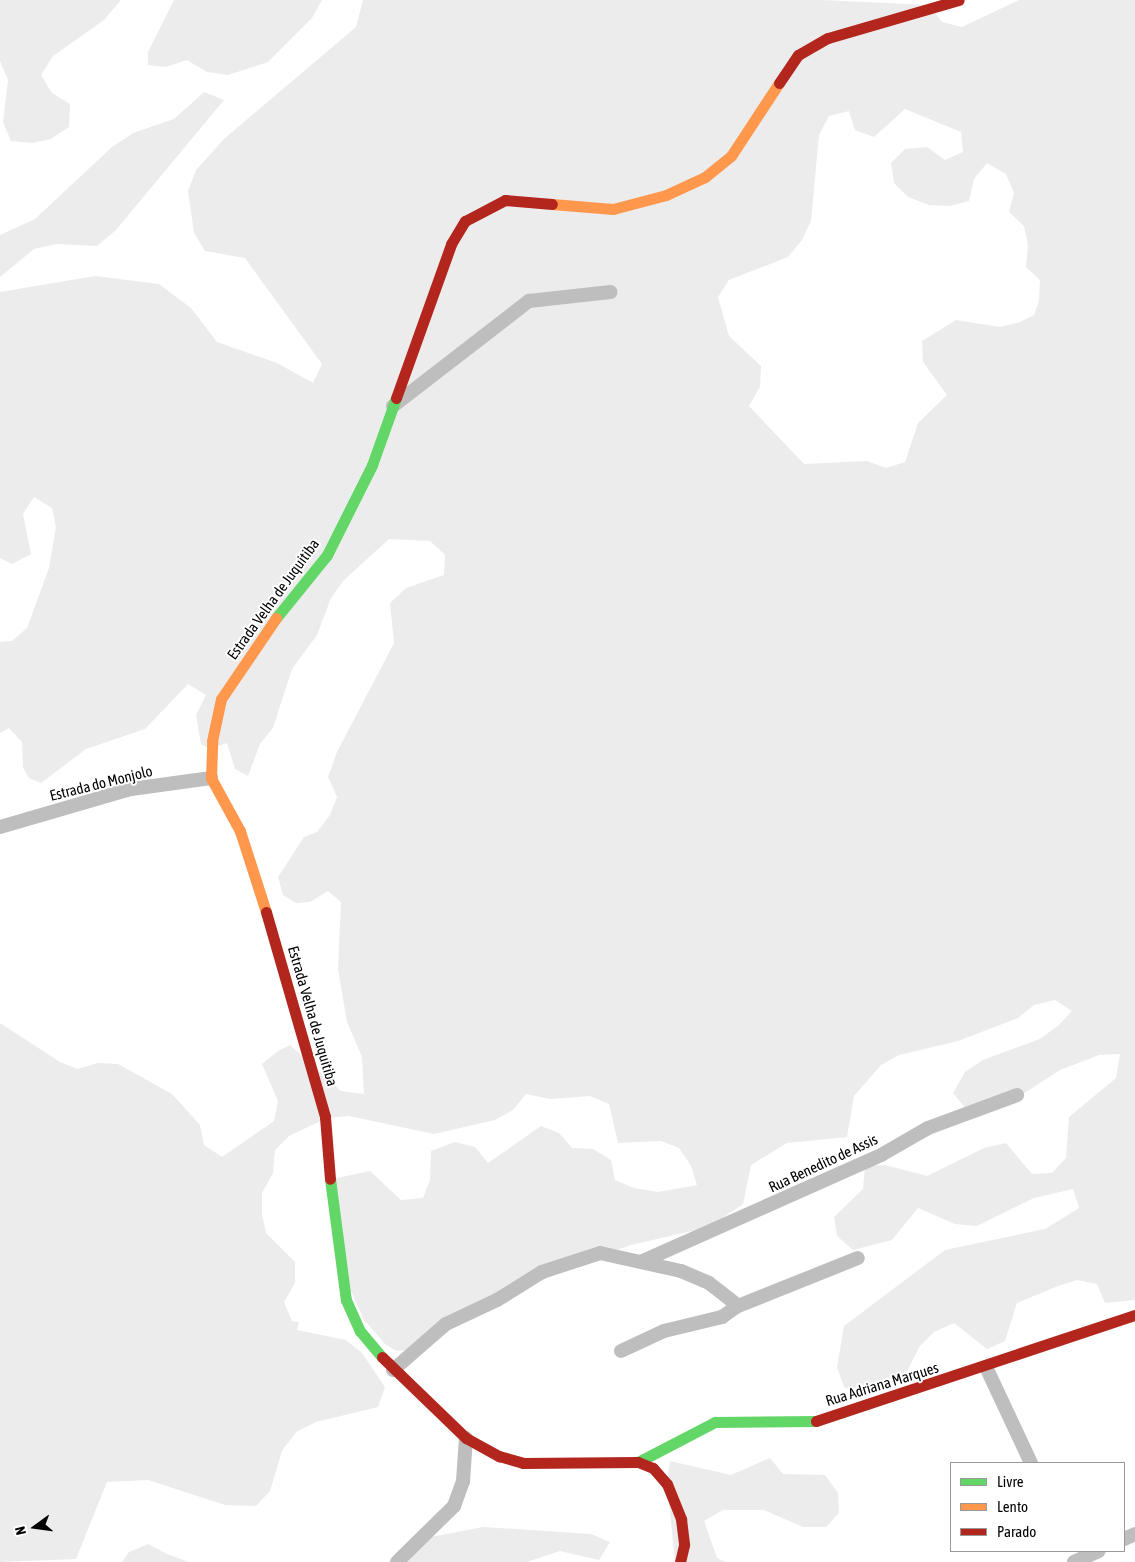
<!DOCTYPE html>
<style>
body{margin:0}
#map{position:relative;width:1135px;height:1562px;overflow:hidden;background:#fff;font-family:"Asap Condensed",sans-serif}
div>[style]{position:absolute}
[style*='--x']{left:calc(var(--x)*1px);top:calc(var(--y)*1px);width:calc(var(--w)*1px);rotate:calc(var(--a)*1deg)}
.green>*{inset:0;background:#ececec}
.street>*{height:14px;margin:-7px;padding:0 7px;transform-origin:7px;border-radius:7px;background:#bebebe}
.fast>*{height:11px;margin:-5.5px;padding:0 5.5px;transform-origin:5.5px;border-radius:5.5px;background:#63d668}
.slow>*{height:11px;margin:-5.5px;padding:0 5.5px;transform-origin:5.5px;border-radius:5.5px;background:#ff974d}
.jam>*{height:11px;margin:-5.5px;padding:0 5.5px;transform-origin:5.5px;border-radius:5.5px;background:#b3261e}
span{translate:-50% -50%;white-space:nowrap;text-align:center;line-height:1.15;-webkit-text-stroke:4px #fff;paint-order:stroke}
.street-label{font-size:15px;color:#000}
.legend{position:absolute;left:950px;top:1462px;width:175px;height:90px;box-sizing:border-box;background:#fff;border:1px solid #999;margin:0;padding:6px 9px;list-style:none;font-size:15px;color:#000}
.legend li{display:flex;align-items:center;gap:10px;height:25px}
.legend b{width:25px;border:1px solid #999}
.north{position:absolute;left:10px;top:1502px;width:50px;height:50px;-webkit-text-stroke:4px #fff;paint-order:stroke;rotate:256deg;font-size:14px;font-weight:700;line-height:20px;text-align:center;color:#000}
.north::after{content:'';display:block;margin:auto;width:18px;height:22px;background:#000;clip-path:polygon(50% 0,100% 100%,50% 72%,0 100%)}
</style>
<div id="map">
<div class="green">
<div style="clip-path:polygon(0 0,121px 0,104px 20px,53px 56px,41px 75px,52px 93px,70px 104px,69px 127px,51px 139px,32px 143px,11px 141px,3px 122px,8px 80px,0 61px)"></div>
<div style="clip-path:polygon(174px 0,322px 0,312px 18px,268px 62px,228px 75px,207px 72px,187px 60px,166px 67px,148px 65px,148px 52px)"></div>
<div style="clip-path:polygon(evenodd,363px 0,822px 0,929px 5px,942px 22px,962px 27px,1019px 0,1135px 0,1135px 1300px,1105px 1303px,1097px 1284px,1077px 1280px,1058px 1286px,1017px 1303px,1005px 1341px,987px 1349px,954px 1323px,934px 1332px,920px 1346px,901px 1383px,863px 1395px,844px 1387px,837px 1367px,844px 1326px,945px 1250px,1045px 1229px,1079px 1208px,1073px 1189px,1034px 1198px,977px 1226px,955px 1224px,918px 1208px,892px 1240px,853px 1250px,837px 1236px,834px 1217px,863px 1189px,865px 1166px,885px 1165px,927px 1176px,984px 1148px,1006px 1143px,1032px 1174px,1052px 1173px,1066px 1158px,1069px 1117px,1116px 1078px,1120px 1054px,1099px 1055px,1060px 1070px,1006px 1105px,966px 1109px,953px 1093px,965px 1072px,983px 1060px,1040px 1039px,1059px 1025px,1072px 1011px,1055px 1000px,1034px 1005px,1018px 1018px,958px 1041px,899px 1055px,881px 1065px,854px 1096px,847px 1137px,787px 1143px,751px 1165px,743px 1204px,709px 1227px,631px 1245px,555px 1272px,408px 1350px,397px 1351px,386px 1345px,364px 1320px,351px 1291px,333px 1179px,370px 1171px,401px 1200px,423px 1198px,430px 1180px,431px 1151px,455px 1142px,475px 1147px,488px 1163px,541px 1126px,559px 1133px,572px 1148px,593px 1149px,611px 1160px,615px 1180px,634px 1188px,658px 1192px,697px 1185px,691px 1166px,679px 1148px,661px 1141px,618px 1143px,609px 1104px,590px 1096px,550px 1099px,526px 1094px,513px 1110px,495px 1120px,434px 1134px,349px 1116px,327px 1118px,289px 1136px,275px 1150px,273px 1173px,262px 1193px,262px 1214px,266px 1233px,295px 1262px,295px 1283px,284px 1302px,292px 1321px,299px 1322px,297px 1330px,346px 1340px,362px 1353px,385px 1387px,378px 1407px,316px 1422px,296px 1432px,282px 1451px,270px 1491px,256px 1506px,225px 1505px,148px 1480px,107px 1482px,76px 1559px,0 1562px,0 1023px,60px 1062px,78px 1069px,97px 1063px,118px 1064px,172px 1094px,200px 1125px,204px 1145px,222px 1157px,274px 1121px,278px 1101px,262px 1064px,278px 1051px,290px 1045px,341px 1091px,364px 1094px,362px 1057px,347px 1022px,338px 969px,341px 902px,328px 891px,310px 902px,296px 903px,283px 895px,278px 877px,304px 837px,317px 832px,330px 815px,337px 797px,328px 777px,337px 752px,394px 643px,390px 603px,406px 588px,444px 575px,445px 555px,430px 541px,389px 539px,344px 580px,331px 598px,317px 635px,292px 669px,273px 728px,260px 744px,248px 776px,235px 769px,227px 743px,210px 749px,201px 744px,196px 715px,206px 695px,188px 684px,145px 729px,86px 749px,41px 783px,29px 778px,23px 768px,22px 742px,9px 728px,0 733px,0 642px,12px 641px,27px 628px,49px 568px,56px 527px,52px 508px,34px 497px,23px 514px,31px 554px,12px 564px,0 558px,0 292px,95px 276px,159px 284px,191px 308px,217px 342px,277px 363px,313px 383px,322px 364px,245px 258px,205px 251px,194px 233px,188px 191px,196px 170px,224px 139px,356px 27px,363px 0,905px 109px,961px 132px,963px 152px,945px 160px,927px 147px,905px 149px,891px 163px,894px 183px,908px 197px,929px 205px,950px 206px,969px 201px,974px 179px,987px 163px,1006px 174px,1014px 193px,1009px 212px,1024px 226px,1028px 245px,1026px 267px,1040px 280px,1039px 301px,1034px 315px,1020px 322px,1000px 327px,956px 320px,922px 341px,923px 362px,947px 395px,918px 423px,905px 462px,886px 468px,867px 461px,804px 464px,749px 406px,760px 387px,761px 366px,729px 336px,718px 297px,729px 280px,788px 257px,802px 240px,811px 221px,819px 135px,829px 116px,849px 111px,855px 130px,874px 137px,905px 109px)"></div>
<div style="clip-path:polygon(204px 92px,224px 100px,116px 230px,97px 246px,56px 244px,34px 249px,0 277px,0 235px,35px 219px,112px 147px,133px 133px,174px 119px)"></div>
<div style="clip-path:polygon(770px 1458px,783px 1474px,825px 1475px,838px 1493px,839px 1513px,826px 1527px,803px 1527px,764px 1510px,723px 1510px,704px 1521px,717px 1558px,726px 1562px,675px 1562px,667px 1482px,670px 1461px,731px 1475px)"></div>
<div style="clip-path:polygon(483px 1527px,591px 1534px,610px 1542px,599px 1560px,560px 1551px,527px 1562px,389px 1562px,409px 1541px)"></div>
<div style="clip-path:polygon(148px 1544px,167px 1554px,189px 1562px,122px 1562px,129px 1552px)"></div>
</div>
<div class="street">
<div style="--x:393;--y:406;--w:172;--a:-37.7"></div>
<div style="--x:529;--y:301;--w:82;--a:-6.3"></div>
<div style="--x:0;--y:827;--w:136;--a:-16.2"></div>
<div style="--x:131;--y:789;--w:81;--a:-7.8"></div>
<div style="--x:643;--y:1261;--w:261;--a:-24"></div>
<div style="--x:881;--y:1155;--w:54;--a:-29.9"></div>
<div style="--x:928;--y:1128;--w:95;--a:-20.3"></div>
<div style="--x:621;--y:1351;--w:47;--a:-24.9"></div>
<div style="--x:664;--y:1331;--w:60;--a:-13.6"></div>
<div style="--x:722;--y:1317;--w:19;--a:-35"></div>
<div style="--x:986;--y:1367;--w:106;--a:64.9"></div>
<div style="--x:393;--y:1370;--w:70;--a:-41"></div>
<div style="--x:446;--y:1324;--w:56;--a:-25.2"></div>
<div style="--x:497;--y:1300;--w:53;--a:-31.9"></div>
<div style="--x:542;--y:1272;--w:61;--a:-18.1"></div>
<div style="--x:600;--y:1253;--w:83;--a:12.5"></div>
<div style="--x:681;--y:1271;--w:30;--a:23"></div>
<div style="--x:709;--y:1283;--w:37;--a:38"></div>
<div style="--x:738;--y:1306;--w:129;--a:-21.8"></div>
<div style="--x:1124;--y:1539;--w:12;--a:-24"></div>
<div style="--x:397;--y:1562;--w:80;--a:-44.5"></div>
<div style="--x:454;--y:1506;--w:27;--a:-70"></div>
<div style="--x:463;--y:1481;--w:43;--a:-86"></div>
<div style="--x:1074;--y:1562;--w:27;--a:-24"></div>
</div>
<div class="fast">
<div style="--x:276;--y:618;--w:81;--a:-51"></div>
<div style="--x:327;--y:555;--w:101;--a:-63.4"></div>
<div style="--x:372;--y:465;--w:71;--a:-70.3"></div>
<div style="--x:330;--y:1179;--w:122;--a:82.5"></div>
<div style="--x:346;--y:1300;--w:34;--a:66"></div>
<div style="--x:360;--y:1331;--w:34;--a:50"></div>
<div style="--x:638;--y:1462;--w:87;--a:-27.5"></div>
<div style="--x:715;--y:1422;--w:101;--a:-0.6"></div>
</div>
<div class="slow">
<div style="--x:552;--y:204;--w:61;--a:4.7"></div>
<div style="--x:613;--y:209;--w:55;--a:-14.8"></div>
<div style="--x:666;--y:195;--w:43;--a:-24.8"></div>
<div style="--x:705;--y:177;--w:33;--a:-39"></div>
<div style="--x:731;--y:156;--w:87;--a:-56.7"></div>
<div style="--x:266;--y:912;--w:85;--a:-107.8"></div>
<div style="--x:240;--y:831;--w:60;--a:-118.7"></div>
<div style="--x:211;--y:778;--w:37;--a:-88"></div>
<div style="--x:212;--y:741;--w:43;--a:-77.9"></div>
<div style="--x:221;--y:699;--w:98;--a:-55.8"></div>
</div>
<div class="jam">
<div style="--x:779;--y:83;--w:34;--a:-56"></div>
<div style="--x:798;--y:55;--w:34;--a:-30"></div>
<div style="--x:828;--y:38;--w:136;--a:-16.2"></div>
<div style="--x:396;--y:398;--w:164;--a:-70.3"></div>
<div style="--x:451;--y:244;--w:27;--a:-59"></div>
<div style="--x:465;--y:221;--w:45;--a:-27.7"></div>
<div style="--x:505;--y:200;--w:47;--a:4.9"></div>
<div style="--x:266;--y:912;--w:213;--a:73.9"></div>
<div style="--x:325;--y:1117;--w:62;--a:85.4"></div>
<div style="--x:382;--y:1357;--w:117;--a:44"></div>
<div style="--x:466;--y:1438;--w:38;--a:29"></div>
<div style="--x:499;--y:1456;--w:25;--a:16"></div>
<div style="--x:523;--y:1463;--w:115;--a:-0.5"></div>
<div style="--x:638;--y:1462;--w:16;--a:22"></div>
<div style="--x:653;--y:1468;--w:21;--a:49"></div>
<div style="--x:667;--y:1484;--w:38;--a:68"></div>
<div style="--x:681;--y:1519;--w:26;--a:83"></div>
<div style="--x:684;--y:1545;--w:17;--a:103"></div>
<div style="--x:816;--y:1421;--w:336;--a:-18.4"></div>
</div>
<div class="street-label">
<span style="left:273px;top:599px;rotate:-54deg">Estrada Velha de Juquitiba</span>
<span style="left:101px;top:783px;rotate:-14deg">Estrada do Monjolo</span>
<span style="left:313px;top:1016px;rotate:74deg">Estrada Velha de Juquitiba</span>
<span style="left:823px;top:1163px;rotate:-25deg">Rua Benedito de Assis</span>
<span style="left:882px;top:1384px;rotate:-17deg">Rua Adriana Marques</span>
</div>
<ul class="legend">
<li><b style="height:6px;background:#63d668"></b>Livre</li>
<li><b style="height:6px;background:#ff974d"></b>Lento</li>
<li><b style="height:6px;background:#b3261e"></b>Parado</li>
</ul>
<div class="north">N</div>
</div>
